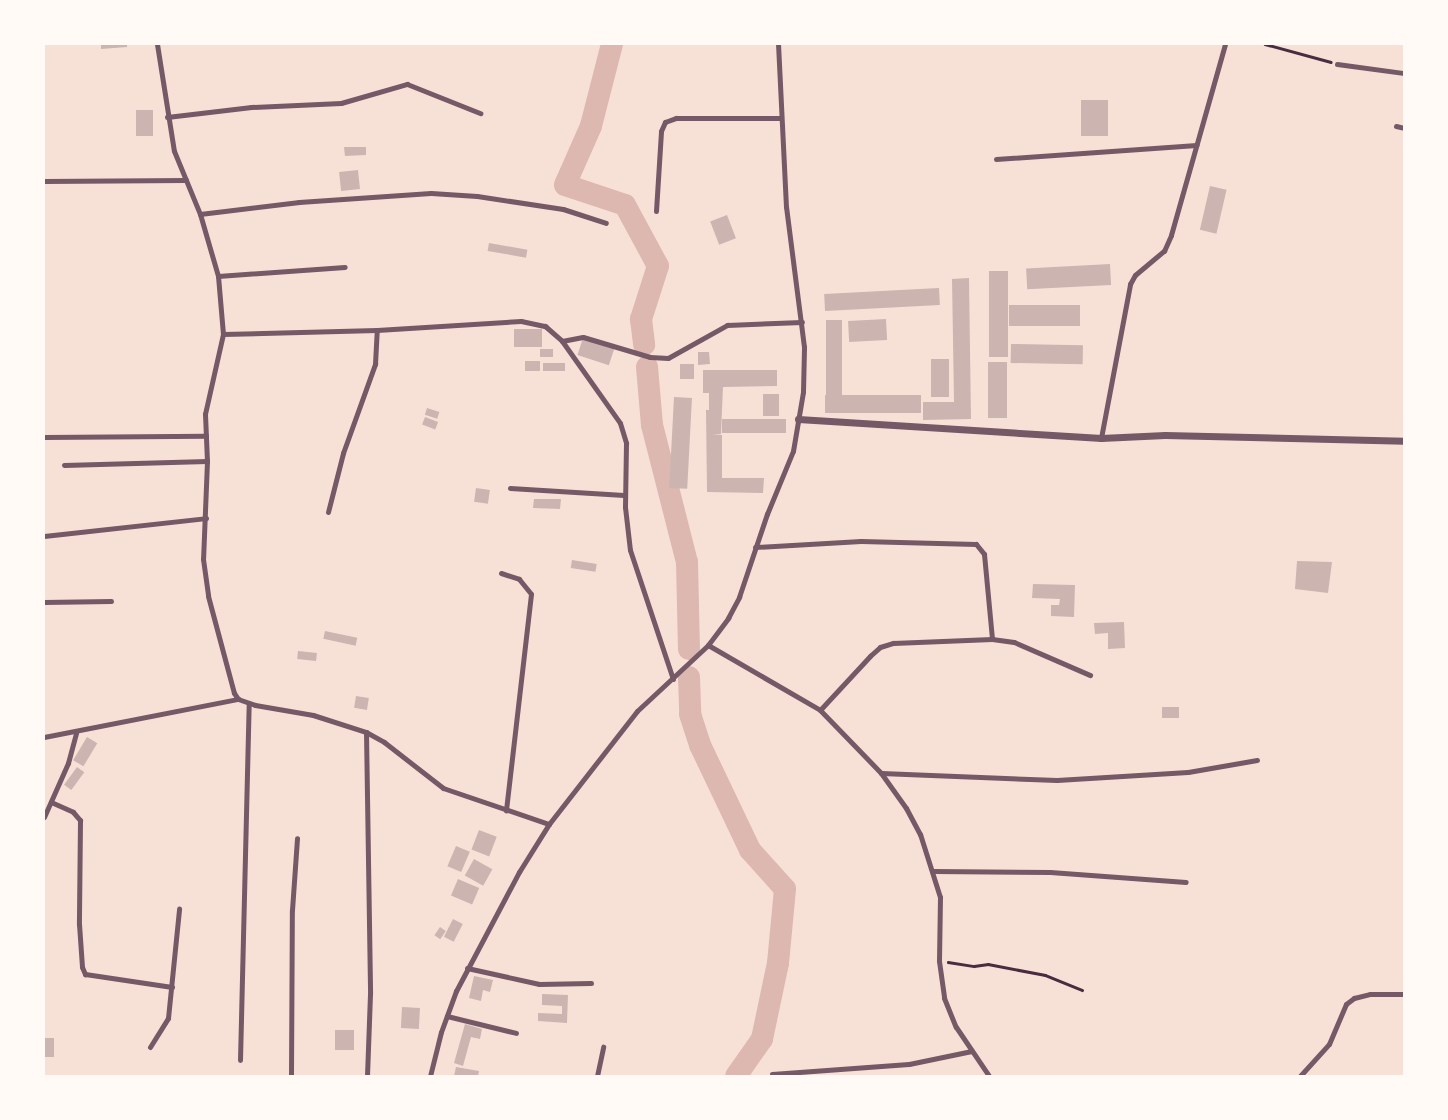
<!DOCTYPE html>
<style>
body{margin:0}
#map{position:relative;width:1448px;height:1120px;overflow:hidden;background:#f7e1d7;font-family:Roboto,sans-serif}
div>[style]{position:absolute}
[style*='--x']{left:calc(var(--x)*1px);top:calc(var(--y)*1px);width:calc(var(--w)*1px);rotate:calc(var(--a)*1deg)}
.river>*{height:22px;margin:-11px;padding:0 11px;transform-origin:11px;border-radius:11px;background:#dcb8b0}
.building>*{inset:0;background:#ccb4b1;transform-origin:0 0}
.path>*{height:2.5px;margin:-1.25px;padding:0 1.25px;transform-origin:1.25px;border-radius:1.25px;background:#4a2c40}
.minor>*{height:5px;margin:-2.5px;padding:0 2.5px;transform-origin:2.5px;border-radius:2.5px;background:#755966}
.tertiary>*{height:7px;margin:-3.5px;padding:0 3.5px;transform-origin:3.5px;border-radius:3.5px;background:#755966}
span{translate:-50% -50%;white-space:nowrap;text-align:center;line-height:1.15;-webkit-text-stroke:5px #fffaf5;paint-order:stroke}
.frame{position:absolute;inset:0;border:45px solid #fffaf5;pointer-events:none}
</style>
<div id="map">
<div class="river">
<div style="--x:612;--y:44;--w:85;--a:104.4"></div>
<div style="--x:591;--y:126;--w:64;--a:113.8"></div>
<div style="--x:565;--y:185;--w:63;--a:18.4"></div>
<div style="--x:625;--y:205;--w:69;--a:61.6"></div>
<div style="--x:658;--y:266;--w:56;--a:107.8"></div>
<div style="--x:641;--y:319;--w:26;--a:83"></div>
<div style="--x:647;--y:367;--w:58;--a:85.1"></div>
<div style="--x:652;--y:425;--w:141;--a:75.7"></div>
<div style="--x:687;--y:562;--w:87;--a:88.7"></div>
<div style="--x:689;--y:677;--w:37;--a:88"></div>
<div style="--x:690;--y:714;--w:33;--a:72"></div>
<div style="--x:700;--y:745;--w:116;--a:64.5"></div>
<div style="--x:750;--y:850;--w:52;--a:48.1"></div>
<div style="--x:785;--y:889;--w:74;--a:95.4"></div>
<div style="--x:778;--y:963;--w:78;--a:101.9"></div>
<div style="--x:762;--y:1039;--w:45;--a:125.1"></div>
</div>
<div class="building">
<div style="clip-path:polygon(101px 44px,127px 44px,127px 47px,101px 49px)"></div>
<div style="left:1081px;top:100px;width:27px;height:36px"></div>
<div style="left:136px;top:110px;width:17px;height:26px"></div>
<div style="clip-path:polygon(344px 147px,366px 147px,366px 155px,345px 156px)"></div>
<div style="left:358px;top:170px;width:19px;height:19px;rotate:84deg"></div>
<div style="left:1210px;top:186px;width:17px;height:45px;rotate:13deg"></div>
<div style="left:727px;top:215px;width:25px;height:18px;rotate:69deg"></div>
<div style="left:489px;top:243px;width:39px;height:8px;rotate:10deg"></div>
<div style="left:1110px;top:264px;width:21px;height:84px;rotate:87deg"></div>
<div style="left:989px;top:271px;width:19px;height:86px"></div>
<div style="clip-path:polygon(969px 278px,971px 419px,923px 420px,923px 402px,954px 402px,952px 279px)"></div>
<div style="left:939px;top:288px;width:17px;height:115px;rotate:87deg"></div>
<div style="left:1009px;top:305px;width:71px;height:21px"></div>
<div style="left:886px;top:319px;width:21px;height:38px;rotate:87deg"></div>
<div style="left:826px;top:320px;width:16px;height:75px"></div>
<div style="left:514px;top:329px;width:28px;height:18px"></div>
<div style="left:583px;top:338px;width:33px;height:18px;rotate:18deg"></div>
<div style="left:1011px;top:344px;width:72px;height:19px;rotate:1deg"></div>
<div style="left:553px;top:349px;width:8px;height:13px;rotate:90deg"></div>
<div style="clip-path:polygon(698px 352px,709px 352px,710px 364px,698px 365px)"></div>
<div style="left:931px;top:359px;width:18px;height:38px"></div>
<div style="left:540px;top:361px;width:10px;height:15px;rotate:90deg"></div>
<div style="left:988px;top:362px;width:19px;height:56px"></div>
<div style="left:543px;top:363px;width:22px;height:8px"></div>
<div style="left:680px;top:364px;width:14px;height:15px"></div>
<div style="clip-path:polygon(703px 370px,777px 370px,777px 386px,723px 387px,721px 434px,712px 434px,722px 435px,722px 478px,764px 478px,763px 493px,707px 492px,706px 410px,709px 410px,709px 393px,703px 393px)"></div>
<div style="left:763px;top:394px;width:16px;height:22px"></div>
<div style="left:921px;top:395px;width:18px;height:96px;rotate:90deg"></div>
<div style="left:674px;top:397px;width:18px;height:91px;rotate:3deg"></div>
<div style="left:427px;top:408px;width:13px;height:7px;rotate:18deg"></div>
<div style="left:425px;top:417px;width:14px;height:8px;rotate:21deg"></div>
<div style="left:722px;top:419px;width:64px;height:14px"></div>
<div style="left:476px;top:488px;width:14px;height:14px;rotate:8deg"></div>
<div style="clip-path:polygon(534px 499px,561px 499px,560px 509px,533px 508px)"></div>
<div style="left:572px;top:560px;width:25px;height:8px;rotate:9deg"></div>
<div style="clip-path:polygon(1297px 561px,1332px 562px,1328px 593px,1295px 589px)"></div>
<div style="clip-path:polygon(1033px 584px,1075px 585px,1074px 617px,1051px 616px,1051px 605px,1059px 605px,1060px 599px,1032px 598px)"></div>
<div style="clip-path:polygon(1124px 622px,1125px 648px,1108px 649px,1108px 633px,1095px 634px,1094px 623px)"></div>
<div style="left:325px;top:631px;width:33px;height:8px;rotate:12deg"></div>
<div style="left:298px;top:651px;width:19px;height:8px;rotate:6deg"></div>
<div style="left:356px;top:696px;width:13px;height:12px;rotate:9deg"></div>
<div style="left:1162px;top:707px;width:17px;height:11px"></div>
<div style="left:87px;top:737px;width:12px;height:27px;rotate:31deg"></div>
<div style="left:77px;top:767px;width:9px;height:22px;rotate:36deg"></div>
<div style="left:479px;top:830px;width:19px;height:21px;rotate:21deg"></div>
<div style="left:456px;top:846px;width:15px;height:22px;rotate:23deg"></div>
<div style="left:474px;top:859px;width:21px;height:19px;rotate:29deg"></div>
<div style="left:458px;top:879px;width:23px;height:18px;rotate:23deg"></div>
<div style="left:453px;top:919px;width:11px;height:20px;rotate:27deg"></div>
<div style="left:440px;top:927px;width:7px;height:10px;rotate:34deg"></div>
<div style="clip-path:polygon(474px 976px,493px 980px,490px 992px,483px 990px,481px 1001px,469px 998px)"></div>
<div style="clip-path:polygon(542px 994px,568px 995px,567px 1023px,538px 1021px,538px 1013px,562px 1014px,562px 1006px,542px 1005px)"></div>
<div style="left:402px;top:1007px;width:18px;height:21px;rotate:3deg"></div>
<div style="clip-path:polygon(465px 1024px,482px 1029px,480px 1039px,471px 1037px,463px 1066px,454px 1063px)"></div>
<div style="left:335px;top:1030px;width:19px;height:20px"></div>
<div style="left:45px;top:1038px;width:9px;height:19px"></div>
<div style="clip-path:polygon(456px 1067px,479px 1071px,478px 1076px,454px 1076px)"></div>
</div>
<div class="path">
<div style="--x:1265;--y:44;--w:68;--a:15.3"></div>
<div style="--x:948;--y:962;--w:26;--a:9"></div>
<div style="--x:974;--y:966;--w:14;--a:-8"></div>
<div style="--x:988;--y:964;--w:58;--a:10.9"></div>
<div style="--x:1045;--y:975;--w:40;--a:22"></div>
</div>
<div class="minor">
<div style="--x:157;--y:44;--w:108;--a:81"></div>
<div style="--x:174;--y:151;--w:68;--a:67.6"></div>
<div style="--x:200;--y:214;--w:65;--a:73.8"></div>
<div style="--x:218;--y:276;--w:58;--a:85.1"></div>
<div style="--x:223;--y:334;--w:82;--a:102.7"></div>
<div style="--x:205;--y:414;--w:47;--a:87.6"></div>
<div style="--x:207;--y:461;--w:98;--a:92.3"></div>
<div style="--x:203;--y:559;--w:37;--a:82"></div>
<div style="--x:208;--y:596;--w:100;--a:75"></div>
<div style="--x:234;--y:693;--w:7;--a:56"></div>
<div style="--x:238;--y:699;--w:18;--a:19"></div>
<div style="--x:255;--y:705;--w:59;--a:9.8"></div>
<div style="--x:313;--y:715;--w:56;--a:17.8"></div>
<div style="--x:366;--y:732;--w:21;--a:29"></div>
<div style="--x:384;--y:742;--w:75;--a:37.9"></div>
<div style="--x:443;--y:788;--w:112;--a:18.8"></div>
<div style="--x:1337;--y:64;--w:68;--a:7.7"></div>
<div style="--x:167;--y:117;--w:85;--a:-6.8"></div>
<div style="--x:251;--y:107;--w:90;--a:-2.5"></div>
<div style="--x:341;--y:103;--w:69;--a:-16.1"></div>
<div style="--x:407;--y:84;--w:79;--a:21.7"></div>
<div style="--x:1396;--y:126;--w:8;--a:14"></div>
<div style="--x:996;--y:159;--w:201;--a:-4"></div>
<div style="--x:44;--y:181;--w:142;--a:-0.4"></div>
<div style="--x:656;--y:211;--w:80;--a:-86.4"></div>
<div style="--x:661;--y:131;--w:10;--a:-66"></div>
<div style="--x:665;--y:122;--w:12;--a:-20"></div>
<div style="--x:676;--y:118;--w:104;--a:0"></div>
<div style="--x:200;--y:214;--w:100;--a:-6.9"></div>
<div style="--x:299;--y:202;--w:132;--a:-3.9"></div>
<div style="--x:431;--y:193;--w:46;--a:3.7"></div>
<div style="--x:477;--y:196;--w:87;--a:8.6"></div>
<div style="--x:563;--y:209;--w:45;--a:18"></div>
<div style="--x:218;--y:276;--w:127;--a:-4.1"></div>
<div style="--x:223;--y:334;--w:154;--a:-1.5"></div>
<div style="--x:377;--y:330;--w:144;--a:-3.6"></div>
<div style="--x:521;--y:321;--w:25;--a:12"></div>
<div style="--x:545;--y:326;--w:23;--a:41"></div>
<div style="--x:562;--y:341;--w:100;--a:54.7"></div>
<div style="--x:620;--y:423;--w:21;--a:73"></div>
<div style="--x:626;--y:443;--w:64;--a:90.9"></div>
<div style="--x:625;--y:507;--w:43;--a:83.4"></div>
<div style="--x:630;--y:550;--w:136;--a:71.6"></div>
<div style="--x:562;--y:341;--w:21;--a:-11"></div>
<div style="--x:583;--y:337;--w:70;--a:16.6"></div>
<div style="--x:650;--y:357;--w:18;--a:3"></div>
<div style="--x:668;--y:358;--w:68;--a:-29.2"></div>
<div style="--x:727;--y:325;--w:75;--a:-2.3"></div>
<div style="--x:44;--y:437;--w:162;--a:-0.4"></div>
<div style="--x:1101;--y:438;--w:157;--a:-79.3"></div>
<div style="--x:1130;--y:284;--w:10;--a:-61"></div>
<div style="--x:1135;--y:275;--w:38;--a:-40"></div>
<div style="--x:1164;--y:251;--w:17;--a:-66"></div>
<div style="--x:1171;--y:235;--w:198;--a:-74.2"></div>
<div style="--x:64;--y:465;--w:143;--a:-1.6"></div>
<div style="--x:510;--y:488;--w:114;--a:3.5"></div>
<div style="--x:328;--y:512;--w:61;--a:-75.7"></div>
<div style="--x:343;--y:453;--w:95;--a:-70.2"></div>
<div style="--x:375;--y:364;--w:34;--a:-87"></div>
<div style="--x:44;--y:536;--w:163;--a:-6.3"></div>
<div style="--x:755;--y:547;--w:106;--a:-3.2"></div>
<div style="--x:861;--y:541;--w:115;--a:1.5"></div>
<div style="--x:976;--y:544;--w:13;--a:51"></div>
<div style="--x:984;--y:554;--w:85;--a:84.6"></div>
<div style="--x:501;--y:573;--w:19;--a:18"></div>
<div style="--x:519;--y:579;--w:19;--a:51"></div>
<div style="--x:531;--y:594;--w:218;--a:96.6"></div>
<div style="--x:44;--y:602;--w:67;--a:-0.9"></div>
<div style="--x:708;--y:645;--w:129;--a:30.1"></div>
<div style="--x:820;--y:710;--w:88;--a:45.9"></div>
<div style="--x:881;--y:773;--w:43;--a:54.5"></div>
<div style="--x:906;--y:808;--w:30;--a:62"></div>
<div style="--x:920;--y:834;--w:66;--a:72.4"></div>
<div style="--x:940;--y:897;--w:64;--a:90.9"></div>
<div style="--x:939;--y:961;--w:37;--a:82"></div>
<div style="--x:944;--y:998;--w:31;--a:68"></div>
<div style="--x:956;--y:1027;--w:59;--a:56"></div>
<div style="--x:820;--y:710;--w:74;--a:-47.2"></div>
<div style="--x:870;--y:656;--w:13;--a:-42"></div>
<div style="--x:880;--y:647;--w:14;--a:-17"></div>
<div style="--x:893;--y:643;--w:99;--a:-2.3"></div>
<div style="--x:992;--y:639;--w:22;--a:8"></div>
<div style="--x:1014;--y:642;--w:83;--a:23.5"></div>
<div style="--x:366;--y:732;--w:262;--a:89.1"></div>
<div style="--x:370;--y:994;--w:82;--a:92.1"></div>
<div style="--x:44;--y:737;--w:198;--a:-11.1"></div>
<div style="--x:881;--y:773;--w:176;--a:2.3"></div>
<div style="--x:1057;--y:780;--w:131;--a:-3.5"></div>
<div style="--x:1188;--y:772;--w:70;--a:-9.9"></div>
<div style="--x:51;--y:802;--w:24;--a:24"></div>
<div style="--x:73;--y:812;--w:11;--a:49"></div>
<div style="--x:80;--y:820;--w:104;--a:90.6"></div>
<div style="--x:79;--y:924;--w:43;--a:86"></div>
<div style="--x:82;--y:967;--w:8;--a:67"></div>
<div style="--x:85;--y:974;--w:88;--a:8.5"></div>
<div style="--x:44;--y:817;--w:59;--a:-66"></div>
<div style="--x:68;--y:763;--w:31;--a:-75"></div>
<div style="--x:933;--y:871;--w:117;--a:0.5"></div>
<div style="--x:1050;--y:872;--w:136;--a:4.2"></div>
<div style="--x:467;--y:968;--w:74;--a:12.5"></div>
<div style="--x:539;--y:984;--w:52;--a:-1.1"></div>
<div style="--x:447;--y:1016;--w:71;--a:13.8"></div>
<div style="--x:150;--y:1047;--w:34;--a:-58"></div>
<div style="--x:168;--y:1018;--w:110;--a:-84.2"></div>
<div style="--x:240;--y:1060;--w:357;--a:-88.6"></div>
<div style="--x:772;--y:1074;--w:137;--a:-4.2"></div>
<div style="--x:909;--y:1064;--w:64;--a:-11.7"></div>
<div style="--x:291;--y:1076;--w:166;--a:-89.7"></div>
<div style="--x:292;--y:910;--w:72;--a:-86"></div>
<div style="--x:430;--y:1076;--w:45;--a:-76"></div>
<div style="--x:441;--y:1032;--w:44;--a:-69.9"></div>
<div style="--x:456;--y:991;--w:135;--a:-62.1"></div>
<div style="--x:519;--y:872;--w:57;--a:-58"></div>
<div style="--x:549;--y:824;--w:143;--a:-52.1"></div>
<div style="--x:637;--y:711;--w:97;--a:-42.9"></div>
<div style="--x:708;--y:645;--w:34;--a:-53"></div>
<div style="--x:728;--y:618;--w:24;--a:-62"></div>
<div style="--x:739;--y:597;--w:88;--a:-71.4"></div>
<div style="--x:767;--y:514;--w:68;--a:-67.6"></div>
<div style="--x:793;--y:451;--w:60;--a:-80.4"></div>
<div style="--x:803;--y:392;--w:45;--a:-88.7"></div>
<div style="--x:804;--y:347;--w:141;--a:-97.3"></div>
<div style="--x:786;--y:207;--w:163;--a:-92.8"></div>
<div style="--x:597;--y:1076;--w:30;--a:-78"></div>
<div style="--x:1300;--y:1076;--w:43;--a:-47.8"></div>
<div style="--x:1329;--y:1044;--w:43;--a:-67"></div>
<div style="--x:1346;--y:1004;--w:10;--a:-37"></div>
<div style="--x:1354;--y:998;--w:16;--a:-14"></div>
<div style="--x:1370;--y:994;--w:34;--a:0"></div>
</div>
<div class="tertiary">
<div style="--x:798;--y:419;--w:304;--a:3.6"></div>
<div style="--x:1101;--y:438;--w:64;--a:-2.7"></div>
<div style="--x:1165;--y:435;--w:239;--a:1.4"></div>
</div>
<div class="frame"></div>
</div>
